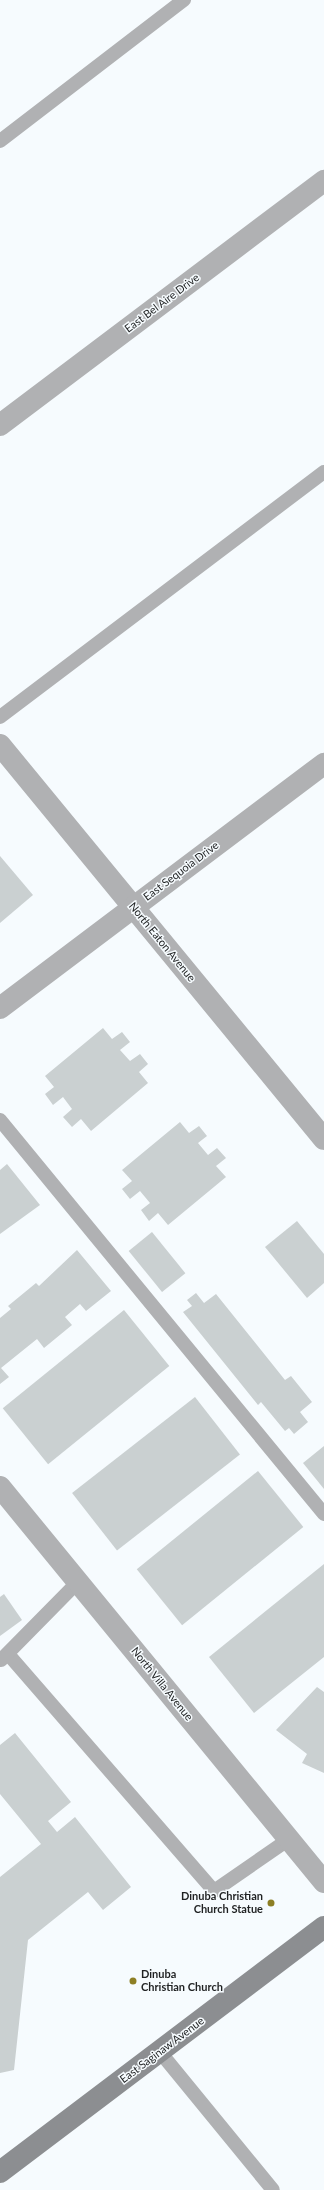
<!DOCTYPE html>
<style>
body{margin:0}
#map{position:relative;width:324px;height:2190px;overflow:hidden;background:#f6fbfe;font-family:Lato,sans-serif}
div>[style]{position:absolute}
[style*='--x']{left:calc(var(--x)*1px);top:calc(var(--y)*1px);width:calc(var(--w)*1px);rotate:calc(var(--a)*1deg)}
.building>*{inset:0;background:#cad0d1;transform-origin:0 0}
.lane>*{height:14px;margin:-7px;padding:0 7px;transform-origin:7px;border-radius:7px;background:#b0b1b3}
.street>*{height:22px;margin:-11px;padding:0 11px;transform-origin:11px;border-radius:11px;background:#b0b1b3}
.secondary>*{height:22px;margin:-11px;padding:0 11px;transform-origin:11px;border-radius:11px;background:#8c8e91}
.dots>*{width:11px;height:11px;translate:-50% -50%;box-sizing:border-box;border:2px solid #f6fbfe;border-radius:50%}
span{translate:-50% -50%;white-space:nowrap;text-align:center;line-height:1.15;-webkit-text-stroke:3px #f6fbfe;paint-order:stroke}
.street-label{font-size:11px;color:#1f2122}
.poi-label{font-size:11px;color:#1f2122;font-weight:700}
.right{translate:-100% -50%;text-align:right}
.left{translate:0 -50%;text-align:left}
</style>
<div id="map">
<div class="building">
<div style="clip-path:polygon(0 856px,33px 895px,0 923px)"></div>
<div style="clip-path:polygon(103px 1028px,112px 1039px,122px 1032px,130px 1042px,120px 1050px,130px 1061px,140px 1054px,148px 1064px,139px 1072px,148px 1083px,91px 1131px,81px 1119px,72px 1127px,63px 1117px,72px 1109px,63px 1097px,53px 1105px,45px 1094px,54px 1087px,45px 1076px)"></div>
<div style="clip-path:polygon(180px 1122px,189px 1133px,199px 1126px,207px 1136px,198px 1143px,208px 1155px,217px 1148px,226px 1158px,216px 1166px,226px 1177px,168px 1225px,158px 1213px,149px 1221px,141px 1210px,150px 1203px,140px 1191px,130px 1199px,122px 1189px,132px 1181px,122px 1170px)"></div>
<div style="clip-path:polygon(7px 1164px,40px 1205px,0 1234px,0 1170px)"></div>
<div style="clip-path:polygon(297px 1221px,324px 1254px,324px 1283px,307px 1298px,265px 1247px)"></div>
<div style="left:152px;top:1232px;width:53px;height:30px;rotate:51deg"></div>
<div style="clip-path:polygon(77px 1250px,111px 1291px,86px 1311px,80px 1304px,65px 1317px,72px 1325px,44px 1348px,37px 1339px,1px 1368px,9px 1377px,0 1384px,0 1318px,11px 1309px,8px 1306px,36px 1283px,39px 1286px)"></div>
<div style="clip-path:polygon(196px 1293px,204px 1303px,216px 1294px,285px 1380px,291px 1376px,312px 1402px,300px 1412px,308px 1422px,294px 1434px,289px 1428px,285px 1431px,261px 1402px,258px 1405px,183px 1312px,192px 1306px,187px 1300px)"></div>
<div style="left:124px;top:1310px;width:72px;height:156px;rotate:51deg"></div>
<div style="left:195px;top:1397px;width:73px;height:156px;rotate:52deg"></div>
<div style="clip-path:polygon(324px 1446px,324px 1489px,303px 1463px)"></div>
<div style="left:258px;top:1471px;width:72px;height:156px;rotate:51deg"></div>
<div style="clip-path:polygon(324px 1564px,324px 1657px,254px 1713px,209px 1657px)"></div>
<div style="clip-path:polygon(4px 1594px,22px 1620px,0 1636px,0 1597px)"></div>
<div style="clip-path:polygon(317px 1687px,324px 1692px,324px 1773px,302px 1763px,307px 1754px,276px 1730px)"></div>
<div style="clip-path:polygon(15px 1733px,71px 1802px,48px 1821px,57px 1832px,75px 1817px,131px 1887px,103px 1910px,88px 1892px,28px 1940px,14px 2070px,0 2073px,0 1877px,41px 1844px,0 1794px,0 1745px)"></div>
</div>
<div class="lane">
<div style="--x:0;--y:141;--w:232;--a:-37.5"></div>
<div style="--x:0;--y:717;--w:406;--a:-37.1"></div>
<div style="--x:0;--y:1120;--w:510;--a:50.57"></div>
<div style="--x:8;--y:1654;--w:314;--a:49"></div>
<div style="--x:214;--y:1891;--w:91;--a:-34.7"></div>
<div style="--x:1;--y:1660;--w:110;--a:-45.4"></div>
<div style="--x:160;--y:2052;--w:178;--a:50.7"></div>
</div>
<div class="street">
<div style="--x:0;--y:425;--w:406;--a:-37"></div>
<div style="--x:0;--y:745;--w:510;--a:50.57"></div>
<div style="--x:0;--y:1008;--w:406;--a:-37"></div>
<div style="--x:0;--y:1487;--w:511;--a:50.64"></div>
</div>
<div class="secondary">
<div style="--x:0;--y:2172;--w:406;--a:-37.1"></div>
</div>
<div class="dots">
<div style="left:271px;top:1903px;background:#8d7f25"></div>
<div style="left:133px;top:1981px;background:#8d7f25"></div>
</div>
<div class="street-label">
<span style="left:162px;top:303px;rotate:-37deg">East Bel Aire Drive</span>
<span style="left:181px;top:871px;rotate:-37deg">East Sequoia Drive</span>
<span style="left:162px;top:942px;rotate:51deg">North Eaton Avenue</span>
<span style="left:162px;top:1684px;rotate:51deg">North Villa Avenue</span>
<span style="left:162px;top:2050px;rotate:-37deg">East Saginaw Avenue</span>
</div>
<div class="poi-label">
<span class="right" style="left:263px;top:1903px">Dinuba Christian<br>Church Statue</span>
<span class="left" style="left:141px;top:1981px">Dinuba<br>Christian Church</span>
</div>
</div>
